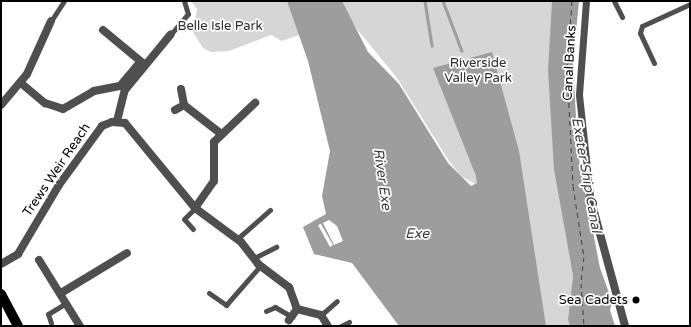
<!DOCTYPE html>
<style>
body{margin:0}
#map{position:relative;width:691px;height:327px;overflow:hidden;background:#fff;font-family:"Varela Round",sans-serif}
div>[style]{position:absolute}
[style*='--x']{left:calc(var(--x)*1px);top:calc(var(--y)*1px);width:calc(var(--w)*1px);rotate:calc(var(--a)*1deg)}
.green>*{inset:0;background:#d6d6d6}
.water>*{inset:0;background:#9d9d9d}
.stream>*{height:2.5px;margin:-1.25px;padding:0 1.25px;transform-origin:1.25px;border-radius:1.25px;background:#9d9d9d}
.ferry>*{height:1px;margin-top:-0.5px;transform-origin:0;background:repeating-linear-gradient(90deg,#3e3e3e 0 5px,transparent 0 9px)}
.service>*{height:5px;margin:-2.5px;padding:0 2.5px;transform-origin:2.5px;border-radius:2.5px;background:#4f4f4f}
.pedestrian>*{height:7px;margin:-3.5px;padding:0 3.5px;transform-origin:3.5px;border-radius:3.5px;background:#4f4f4f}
.minor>*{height:8px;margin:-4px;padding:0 4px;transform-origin:4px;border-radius:4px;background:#4f4f4f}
.primary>*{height:10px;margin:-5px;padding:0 5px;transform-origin:5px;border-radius:5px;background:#000}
.dots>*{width:11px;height:11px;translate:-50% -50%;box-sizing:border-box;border:2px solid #fff;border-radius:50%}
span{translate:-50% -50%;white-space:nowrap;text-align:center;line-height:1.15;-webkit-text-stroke:3.5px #fff;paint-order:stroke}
.park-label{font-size:13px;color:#2d2d2d}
.street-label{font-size:13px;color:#000}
.poi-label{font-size:13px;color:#000}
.right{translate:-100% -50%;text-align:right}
.water-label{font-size:14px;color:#3e3e3e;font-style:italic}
.frame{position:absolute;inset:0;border:2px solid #000;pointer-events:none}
</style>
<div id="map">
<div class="green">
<div style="clip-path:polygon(191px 1px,294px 1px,310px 31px,282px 41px,271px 35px,229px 51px,211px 52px,203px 48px,193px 32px,197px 9px)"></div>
<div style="clip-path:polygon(341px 1px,552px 1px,554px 170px,573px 276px,568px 319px,575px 326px,525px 326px,477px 185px,461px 176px,449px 161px,397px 78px,344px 13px)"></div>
</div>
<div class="water">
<div style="clip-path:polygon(evenodd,287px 1px,342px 1px,368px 52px,399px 84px,448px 163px,471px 186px,477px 183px,476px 176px,433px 68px,492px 52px,519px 151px,546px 326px,399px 326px,352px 263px,314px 254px,303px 227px,326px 214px,322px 196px,330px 151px,308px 61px,287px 1px,329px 220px,337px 226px,343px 241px,334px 245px,323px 223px,329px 220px,287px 1px,321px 224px,333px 245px,330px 247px,318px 225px,321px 224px)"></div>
<div style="clip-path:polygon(552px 1px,579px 1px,573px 63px,578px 154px,600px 268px,612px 301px,610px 310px,615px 326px,570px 326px,568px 319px,573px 276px,554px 170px,548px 70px)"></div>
</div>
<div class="stream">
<div style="--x:425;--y:1;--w:45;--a:81"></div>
<div style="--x:443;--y:1;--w:53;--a:69.2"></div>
</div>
<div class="ferry">
<div style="--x:572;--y:1;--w:66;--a:94.3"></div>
<div style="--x:567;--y:67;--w:119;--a:87.1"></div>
<div style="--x:573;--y:186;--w:72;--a:81.2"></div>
<div style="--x:584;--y:257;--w:26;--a:97"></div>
<div style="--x:581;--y:283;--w:43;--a:86"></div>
</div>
<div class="service">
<div style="--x:614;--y:1;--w:18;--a:63"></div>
<div style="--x:51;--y:21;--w:24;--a:-57"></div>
<div style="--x:171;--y:34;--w:26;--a:-50"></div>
<div style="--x:188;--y:14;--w:14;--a:-107"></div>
<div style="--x:654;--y:63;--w:33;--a:-115"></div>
<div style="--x:640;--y:33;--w:7;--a:-74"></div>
<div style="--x:642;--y:26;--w:53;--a:-24.6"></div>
<div style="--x:193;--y:229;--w:13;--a:-132"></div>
<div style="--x:184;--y:219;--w:16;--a:-45"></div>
<div style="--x:237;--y:239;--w:44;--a:-41.3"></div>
<div style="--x:254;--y:258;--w:25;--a:-27"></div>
<div style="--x:209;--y:293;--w:21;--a:35"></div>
<div style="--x:226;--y:305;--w:52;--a:-48.9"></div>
<div style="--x:266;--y:311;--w:10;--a:-24"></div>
<div style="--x:275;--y:307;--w:20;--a:30"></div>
<div style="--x:321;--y:315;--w:21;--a:-41"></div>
<div style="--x:51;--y:323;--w:9;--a:-108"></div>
<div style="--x:48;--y:314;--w:21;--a:-31"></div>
<div style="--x:341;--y:326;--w:9;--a:-27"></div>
</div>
<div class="pedestrian">
<div style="--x:586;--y:1;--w:94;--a:94.3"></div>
<div style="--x:579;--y:95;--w:103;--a:83.8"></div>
</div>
<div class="minor">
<div style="--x:103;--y:30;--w:53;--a:39.7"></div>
<div style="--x:22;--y:84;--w:30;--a:40"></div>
<div style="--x:45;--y:103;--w:19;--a:18"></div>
<div style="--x:63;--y:109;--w:36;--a:-30"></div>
<div style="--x:94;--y:91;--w:26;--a:-11"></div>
<div style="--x:120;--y:86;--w:31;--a:-50"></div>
<div style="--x:181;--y:89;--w:16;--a:79"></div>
<div style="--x:1;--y:105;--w:40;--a:-50"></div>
<div style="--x:27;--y:74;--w:58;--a:-65.6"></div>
<div style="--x:175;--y:110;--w:10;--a:-29"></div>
<div style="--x:184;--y:105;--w:46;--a:37.9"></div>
<div style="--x:117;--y:121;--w:32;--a:-76"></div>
<div style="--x:125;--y:90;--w:72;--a:-50.6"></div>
<div style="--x:590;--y:197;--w:134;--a:74.8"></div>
<div style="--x:195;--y:208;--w:57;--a:36.5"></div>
<div style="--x:241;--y:242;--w:28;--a:52"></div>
<div style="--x:258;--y:264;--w:39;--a:37"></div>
<div style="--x:289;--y:287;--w:23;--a:70"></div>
<div style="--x:297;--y:309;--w:14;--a:126"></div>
<div style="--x:39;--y:260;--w:78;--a:58.2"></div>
<div style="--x:1;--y:264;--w:20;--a:-30"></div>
<div style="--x:18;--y:254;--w:80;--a:-59.3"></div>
<div style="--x:59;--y:185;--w:73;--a:-53.9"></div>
<div style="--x:102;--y:126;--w:11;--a:-22"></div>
<div style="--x:112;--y:122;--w:13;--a:4"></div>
<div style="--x:125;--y:123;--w:110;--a:50.5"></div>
<div style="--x:195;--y:208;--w:33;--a:-55"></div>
<div style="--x:214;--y:181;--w:39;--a:-90"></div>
<div style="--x:214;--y:142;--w:57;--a:-43.6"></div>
<div style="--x:61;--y:293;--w:77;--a:-31.2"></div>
<div style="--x:297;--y:309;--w:25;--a:14"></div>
<div style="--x:321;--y:315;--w:13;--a:58"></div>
</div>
<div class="primary">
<div style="--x:1;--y:294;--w:36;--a:62"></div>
</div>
<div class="dots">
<div style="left:636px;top:300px;background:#000"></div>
</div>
<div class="park-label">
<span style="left:220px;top:26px">Belle Isle Park</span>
<span style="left:478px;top:71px">Riverside<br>Valley Park</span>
</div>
<div class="street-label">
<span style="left:570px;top:63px;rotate:-87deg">Canal Banks</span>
<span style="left:57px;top:170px;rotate:-56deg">Trews Weir Reach</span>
</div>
<div class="poi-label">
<span class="right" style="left:628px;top:300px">Sea Cadets</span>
</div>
<div class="water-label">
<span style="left:586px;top:175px;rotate:80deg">Exeter Ship Canal</span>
<span style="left:382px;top:179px;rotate:82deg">River Exe</span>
<span style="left:417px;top:234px">Exe</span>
</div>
<div class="frame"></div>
</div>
